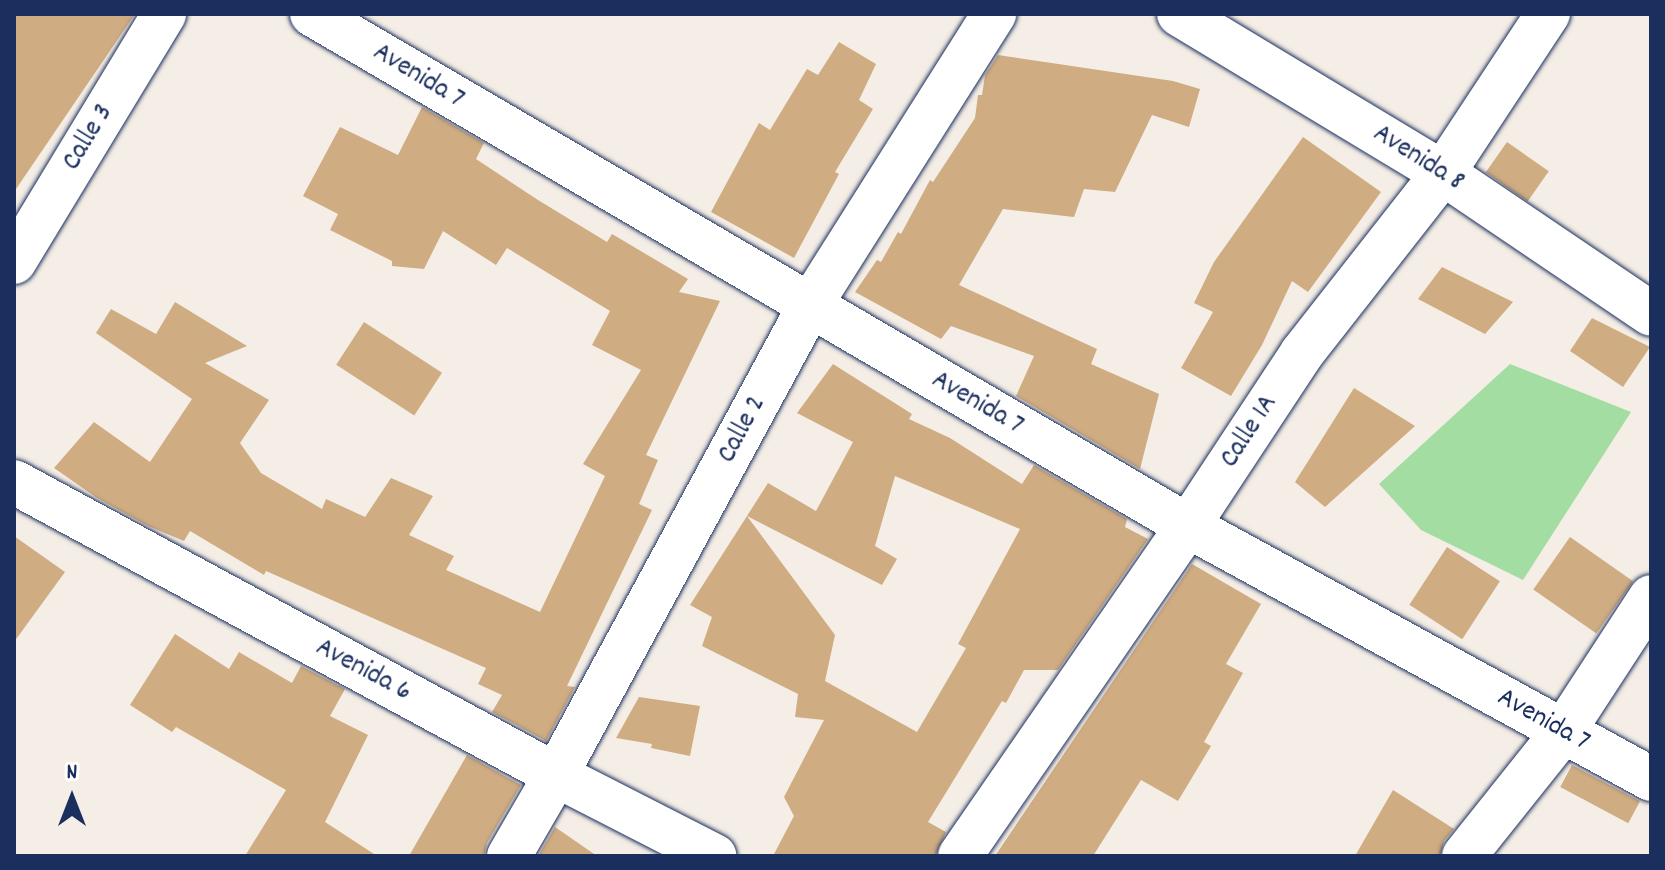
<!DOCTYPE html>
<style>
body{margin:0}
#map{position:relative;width:1665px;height:870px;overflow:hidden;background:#f5eee6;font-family:Dekko,sans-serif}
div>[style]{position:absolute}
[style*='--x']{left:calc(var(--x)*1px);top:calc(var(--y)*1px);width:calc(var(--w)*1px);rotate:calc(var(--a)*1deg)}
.green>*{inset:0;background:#a4dda2}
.building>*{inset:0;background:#cfac82;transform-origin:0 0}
.roads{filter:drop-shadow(0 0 2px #1b2f5e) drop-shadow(0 0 2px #1b2f5e)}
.minor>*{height:44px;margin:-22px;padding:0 22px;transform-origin:22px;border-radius:22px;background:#fff}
span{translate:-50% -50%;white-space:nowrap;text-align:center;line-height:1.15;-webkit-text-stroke:8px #fff;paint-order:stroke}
.street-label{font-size:28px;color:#1b2f5e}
.frame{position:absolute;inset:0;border:16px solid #1b2f5e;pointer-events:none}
.north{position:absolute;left:32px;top:758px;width:80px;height:80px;-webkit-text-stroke:6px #fff;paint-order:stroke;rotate:0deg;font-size:22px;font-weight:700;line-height:32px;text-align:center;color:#1b2f5e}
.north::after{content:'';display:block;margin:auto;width:28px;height:36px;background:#1b2f5e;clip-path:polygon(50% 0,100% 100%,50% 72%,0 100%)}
</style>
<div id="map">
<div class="green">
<div style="clip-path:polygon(1510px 364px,1631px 412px,1523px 580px,1421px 530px,1379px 484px)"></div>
</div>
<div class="building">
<div style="clip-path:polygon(14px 14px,135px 14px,14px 192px)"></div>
<div style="clip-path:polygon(839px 42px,876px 64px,859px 100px,873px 109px,835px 172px,839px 174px,794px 258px,711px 212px,759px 123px,770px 130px,807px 69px,818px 75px)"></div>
<div style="clip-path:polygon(998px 55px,1173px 81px,1200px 89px,1189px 127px,1152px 115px,1115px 192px,1084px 189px,1074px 217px,1003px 209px,959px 285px,1097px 349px,1091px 364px,1159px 394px,1140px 469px,1016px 396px,1034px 356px,951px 326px,941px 339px,855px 292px,877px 260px,881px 262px,898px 232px,901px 234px,930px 180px,933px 182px,975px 118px,978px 95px,982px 95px,985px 75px)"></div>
<div style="clip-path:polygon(422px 107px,484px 143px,476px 159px,538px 200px,607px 242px,612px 234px,688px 279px,679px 292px,720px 301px,646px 455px,658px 460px,639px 504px,652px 510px,567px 686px,575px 687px,546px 741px,492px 712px,502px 695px,478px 684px,486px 668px,266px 571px,264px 575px,190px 531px,184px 541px,148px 526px,97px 498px,54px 468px,94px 422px,150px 462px,192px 399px,96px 333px,111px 309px,156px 334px,175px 302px,247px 346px,205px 363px,269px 400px,240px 443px,261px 473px,322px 509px,326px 499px,365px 517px,391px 478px,433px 496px,409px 535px,454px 556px,446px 570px,540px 612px,605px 476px,583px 464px,641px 370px,592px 345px,610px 311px,507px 248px,496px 265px,443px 231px,424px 269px,392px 266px,392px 261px,330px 230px,338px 214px,303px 196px,340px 127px,398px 155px)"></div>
<div style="clip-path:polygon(1303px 137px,1381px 192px,1308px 292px,1292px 281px,1262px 345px,1231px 396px,1181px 368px,1213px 312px,1194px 303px,1214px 262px)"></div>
<div style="left:1507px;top:142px;width:51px;height:37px;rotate:35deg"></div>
<div style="clip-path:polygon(1442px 267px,1513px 302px,1485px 334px,1418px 299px)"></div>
<div style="clip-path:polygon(1592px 318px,1650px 347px,1623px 387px,1570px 351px)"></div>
<div style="left:364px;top:322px;width:93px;height:51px;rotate:33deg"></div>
<div style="clip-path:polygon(833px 364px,912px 414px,909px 419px,950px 438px,1022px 484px,1034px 465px,1127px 519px,1125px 527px,1148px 539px,1058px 670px,1024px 670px,1006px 703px,1002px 701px,928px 822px,946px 832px,935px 856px,773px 856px,794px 816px,784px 797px,824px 720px,795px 717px,798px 694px,702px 646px,712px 617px,690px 605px,747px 516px,835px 635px,825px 681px,917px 732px,966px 648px,958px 644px,1020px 529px,895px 476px,875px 546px,897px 559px,882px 585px,747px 516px,768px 483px,816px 511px,853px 442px,797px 413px)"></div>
<div style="clip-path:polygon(1354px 388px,1415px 426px,1325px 507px,1295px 482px)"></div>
<div style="clip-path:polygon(14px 536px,65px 572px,14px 642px)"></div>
<div style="left:1570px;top:537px;width:77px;height:64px;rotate:35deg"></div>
<div style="left:1447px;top:547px;width:63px;height:69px;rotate:33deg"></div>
<div style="clip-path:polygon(1192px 564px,1261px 604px,1226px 664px,1243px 673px,1204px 742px,1211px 746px,1178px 801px,1141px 780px,1093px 856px,995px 856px)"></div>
<div style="clip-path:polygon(175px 634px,229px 669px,239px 652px,292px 683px,301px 666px,345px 689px,330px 716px,368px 735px,325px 822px,377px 856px,245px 856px,286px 790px,176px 727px,172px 732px,130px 705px)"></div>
<div style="clip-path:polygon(639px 697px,700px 706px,690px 756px,651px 748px,652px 744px,616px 738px)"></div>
<div style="clip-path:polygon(467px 755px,521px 785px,487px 843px,484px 856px,409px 856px)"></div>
<div style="left:1572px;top:765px;width:77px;height:25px;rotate:28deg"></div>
<div style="clip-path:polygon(1393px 790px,1454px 829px,1444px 841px,1440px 856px,1355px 856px)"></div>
<div style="clip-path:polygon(555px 827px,597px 856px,538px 856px)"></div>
</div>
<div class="roads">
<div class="minor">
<div style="--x:312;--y:14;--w:1015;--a:30.31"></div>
<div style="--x:1188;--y:526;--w:528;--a:28.65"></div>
<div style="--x:1179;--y:14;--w:308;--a:31.1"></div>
<div style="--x:1443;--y:173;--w:251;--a:34.1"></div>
<div style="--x:14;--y:262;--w:290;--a:-58.8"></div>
<div style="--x:14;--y:482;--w:616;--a:28.4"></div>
<div style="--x:556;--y:775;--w:178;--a:27.1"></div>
<div style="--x:509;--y:856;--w:94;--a:-59.9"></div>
<div style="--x:556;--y:775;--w:532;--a:-61.6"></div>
<div style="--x:809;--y:307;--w:347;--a:-57.7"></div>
<div style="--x:960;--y:856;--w:401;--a:-55.4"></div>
<div style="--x:1188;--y:526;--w:207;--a:-56.6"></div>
<div style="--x:1302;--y:353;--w:229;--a:-51.9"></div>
<div style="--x:1443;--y:173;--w:191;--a:-56.6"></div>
<div style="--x:1464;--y:856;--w:159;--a:-51.4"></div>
<div style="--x:1563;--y:732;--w:161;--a:-56.9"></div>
</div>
</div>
<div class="street-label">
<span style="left:418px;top:77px;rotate:31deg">Avenida 7</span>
<span style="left:89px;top:138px;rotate:-59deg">Calle 3</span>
<span style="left:1418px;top:159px;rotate:32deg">Avenida 8</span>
<span style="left:977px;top:404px;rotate:30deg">Avenida 7</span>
<span style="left:743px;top:430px;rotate:-62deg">Calle 2</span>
<span style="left:1250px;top:432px;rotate:-57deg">Calle 1A</span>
<span style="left:363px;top:671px;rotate:28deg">Avenida 6</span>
<span style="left:1543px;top:721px;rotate:29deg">Avenida 7</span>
</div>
<div class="frame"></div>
<div class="north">N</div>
</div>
